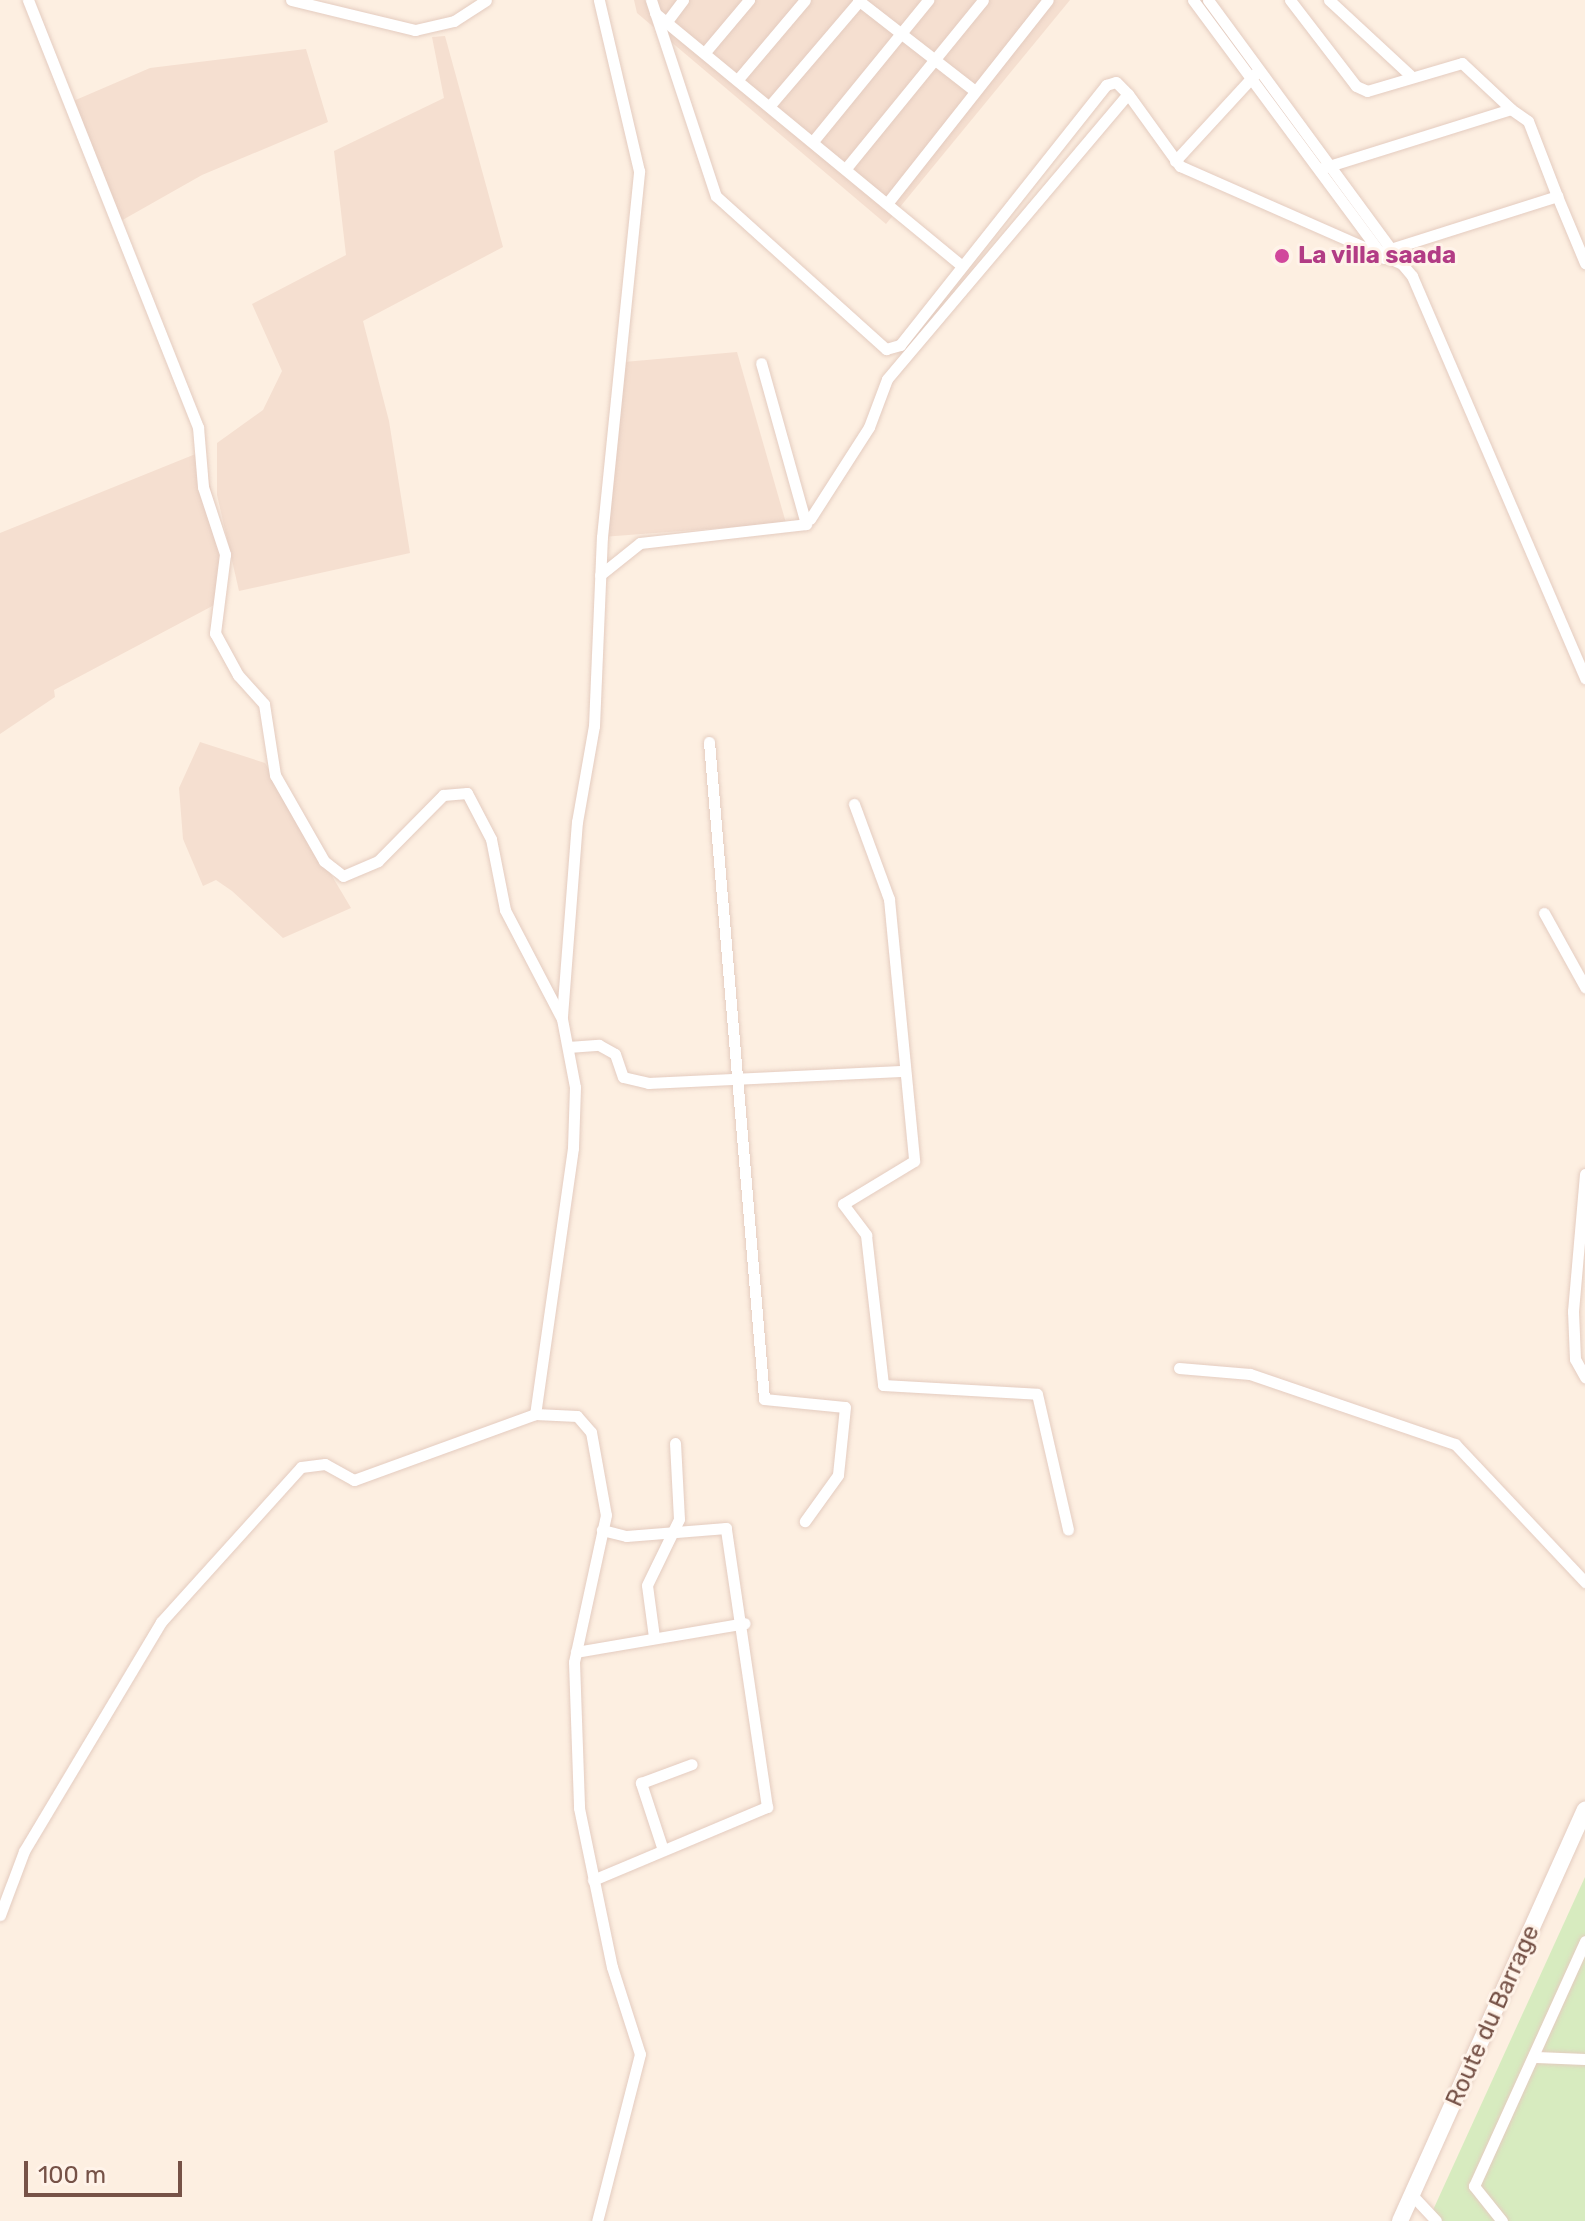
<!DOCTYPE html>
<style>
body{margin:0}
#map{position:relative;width:1585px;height:2221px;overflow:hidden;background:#fdefe1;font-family:Rubik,sans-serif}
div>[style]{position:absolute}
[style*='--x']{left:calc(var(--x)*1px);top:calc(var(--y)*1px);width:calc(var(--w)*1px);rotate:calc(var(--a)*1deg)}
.residential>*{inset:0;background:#f5dfd0}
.green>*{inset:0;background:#d7ebbf}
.roads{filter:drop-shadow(0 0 2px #e4ccc0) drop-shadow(0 0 2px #e4ccc0)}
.minor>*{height:11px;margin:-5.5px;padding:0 5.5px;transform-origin:5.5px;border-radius:5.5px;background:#fff}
.secondary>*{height:16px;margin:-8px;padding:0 8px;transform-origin:8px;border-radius:8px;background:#fff}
.dots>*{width:22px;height:22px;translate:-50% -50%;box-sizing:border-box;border:4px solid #fff3e9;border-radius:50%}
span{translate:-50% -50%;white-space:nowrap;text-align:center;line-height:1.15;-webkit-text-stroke:6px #fff3e9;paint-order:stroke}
.hotel-label{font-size:24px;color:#b23c85;font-weight:700}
.left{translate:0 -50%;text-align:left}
.street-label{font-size:24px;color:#765247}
.scale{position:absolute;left:24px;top:2161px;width:158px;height:36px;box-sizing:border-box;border:4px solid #765247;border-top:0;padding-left:10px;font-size:24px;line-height:28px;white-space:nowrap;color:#765247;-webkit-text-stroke:6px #fff3e9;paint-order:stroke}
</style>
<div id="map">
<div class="residential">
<div style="clip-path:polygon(634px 0,1070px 0,886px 224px,637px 13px)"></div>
<div style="clip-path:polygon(445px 36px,503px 247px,363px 321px,389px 421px,410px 553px,239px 591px,217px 495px,217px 443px,263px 410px,282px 371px,252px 304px,346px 255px,334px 151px,444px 98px,432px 37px)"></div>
<div style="clip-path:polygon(306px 49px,328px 122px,202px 175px,119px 222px,71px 102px,150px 68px)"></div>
<div style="clip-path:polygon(737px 352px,786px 523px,602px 537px,624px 362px)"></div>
<div style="clip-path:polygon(203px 451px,225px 554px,218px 603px,54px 690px,55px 697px,0 734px,0 533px)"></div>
<div style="clip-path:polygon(200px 742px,265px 763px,351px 908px,283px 938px,232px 891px,216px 880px,203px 886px,183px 839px,179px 788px)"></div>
</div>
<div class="green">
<div style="clip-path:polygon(1585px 1877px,1585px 2221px,1428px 2221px)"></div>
</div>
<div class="roads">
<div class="minor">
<div style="--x:28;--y:0;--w:460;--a:68.3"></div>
<div style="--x:198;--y:427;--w:60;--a:85.2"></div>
<div style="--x:203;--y:487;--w:71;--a:71.8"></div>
<div style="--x:225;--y:554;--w:80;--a:97.2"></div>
<div style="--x:215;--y:633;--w:48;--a:61.3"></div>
<div style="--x:238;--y:675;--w:39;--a:48"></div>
<div style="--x:264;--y:704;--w:72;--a:81.2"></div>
<div style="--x:275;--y:775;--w:99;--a:60.3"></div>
<div style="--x:324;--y:861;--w:24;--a:38"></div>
<div style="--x:343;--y:876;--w:38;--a:-23"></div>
<div style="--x:378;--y:861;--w:93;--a:-45.4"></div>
<div style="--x:443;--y:795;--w:24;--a:-5"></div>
<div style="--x:467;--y:793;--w:52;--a:62.4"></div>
<div style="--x:491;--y:839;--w:72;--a:78.8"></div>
<div style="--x:505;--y:910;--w:123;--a:62.4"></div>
<div style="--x:562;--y:1019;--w:69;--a:79.2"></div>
<div style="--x:575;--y:1087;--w:61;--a:91.9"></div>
<div style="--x:573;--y:1148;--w:269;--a:98.1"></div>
<div style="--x:291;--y:0;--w:128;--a:13.6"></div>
<div style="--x:415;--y:30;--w:40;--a:-13"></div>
<div style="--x:454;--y:21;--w:38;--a:-33"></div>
<div style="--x:651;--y:0;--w:206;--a:71.7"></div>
<div style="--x:716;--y:196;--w:229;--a:42"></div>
<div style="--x:886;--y:349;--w:15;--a:-16"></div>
<div style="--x:900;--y:345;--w:332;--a:-51.6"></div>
<div style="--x:1106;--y:85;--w:10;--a:-17"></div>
<div style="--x:1116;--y:82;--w:17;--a:45"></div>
<div style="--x:858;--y:0;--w:148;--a:37.9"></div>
<div style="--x:1193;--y:0;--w:321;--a:53.5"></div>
<div style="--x:1208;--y:0;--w:326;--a:53.7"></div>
<div style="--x:1290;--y:0;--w:108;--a:52.5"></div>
<div style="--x:1356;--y:86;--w:12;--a:24"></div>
<div style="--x:1367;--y:91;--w:99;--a:-16.4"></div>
<div style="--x:1462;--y:63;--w:67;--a:43.2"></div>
<div style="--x:1511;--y:109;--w:200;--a:162.6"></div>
<div style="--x:1329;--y:0;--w:110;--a:42.8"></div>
<div style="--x:655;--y:13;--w:394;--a:39.5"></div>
<div style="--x:668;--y:20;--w:25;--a:-53"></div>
<div style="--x:706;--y:51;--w:67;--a:-49.9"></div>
<div style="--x:739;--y:78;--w:102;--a:-49.8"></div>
<div style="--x:772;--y:103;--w:135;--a:-49.5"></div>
<div style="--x:814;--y:140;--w:181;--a:-50.8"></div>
<div style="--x:1175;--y:161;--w:120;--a:-47.4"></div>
<div style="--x:847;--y:167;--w:215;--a:-50.8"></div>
<div style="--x:1557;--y:196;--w:73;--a:67.3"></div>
<div style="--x:889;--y:201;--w:256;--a:-51.7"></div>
<div style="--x:1384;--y:251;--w:182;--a:-17.6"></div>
<div style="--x:1557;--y:196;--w:80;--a:-111.1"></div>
<div style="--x:1528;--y:121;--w:21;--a:-145"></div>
<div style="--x:810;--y:519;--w:109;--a:-57.3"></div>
<div style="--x:869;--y:427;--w:51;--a:-69.4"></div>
<div style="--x:887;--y:379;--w:373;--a:-49.8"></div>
<div style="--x:1128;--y:94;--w:89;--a:54.2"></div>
<div style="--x:1180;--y:166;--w:243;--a:23.8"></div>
<div style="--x:1402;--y:264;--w:16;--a:50"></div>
<div style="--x:1412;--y:276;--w:438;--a:66.7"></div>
<div style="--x:600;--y:575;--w:51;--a:-38.7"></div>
<div style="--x:640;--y:543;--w:167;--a:-6.5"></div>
<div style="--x:806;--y:524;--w:167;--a:-105.6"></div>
<div style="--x:709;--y:742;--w:659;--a:85.21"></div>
<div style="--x:764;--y:1399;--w:81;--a:5.6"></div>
<div style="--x:845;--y:1407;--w:68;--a:95.9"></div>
<div style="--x:838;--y:1475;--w:57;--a:125.7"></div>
<div style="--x:854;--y:804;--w:101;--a:69.8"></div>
<div style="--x:889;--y:899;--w:263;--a:84.5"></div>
<div style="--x:914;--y:1161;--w:83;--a:148.8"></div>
<div style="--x:843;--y:1204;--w:39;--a:53"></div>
<div style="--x:866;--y:1235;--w:151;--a:83.5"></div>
<div style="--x:883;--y:1385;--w:154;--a:3.3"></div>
<div style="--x:1037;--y:1394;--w:139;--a:77.1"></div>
<div style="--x:1544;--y:913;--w:85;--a:61"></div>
<div style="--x:562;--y:1016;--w:195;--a:-85.6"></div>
<div style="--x:577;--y:822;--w:97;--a:-80"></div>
<div style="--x:594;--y:726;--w:189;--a:-87.6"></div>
<div style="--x:602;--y:537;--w:368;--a:-84.2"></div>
<div style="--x:639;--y:171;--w:176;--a:-103.2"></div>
<div style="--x:568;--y:1047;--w:31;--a:-4"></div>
<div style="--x:599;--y:1045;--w:18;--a:29"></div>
<div style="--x:615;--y:1054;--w:24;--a:71"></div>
<div style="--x:623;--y:1077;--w:26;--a:13"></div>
<div style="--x:648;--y:1083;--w:253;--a:-2.7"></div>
<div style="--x:1585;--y:1174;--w:138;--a:95"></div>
<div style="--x:1573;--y:1311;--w:48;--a:87.6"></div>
<div style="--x:1575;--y:1359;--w:21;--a:61"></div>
<div style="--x:1179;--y:1368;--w:71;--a:4.8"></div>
<div style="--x:1250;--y:1374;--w:217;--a:18.9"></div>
<div style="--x:1455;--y:1444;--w:190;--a:46.7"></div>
<div style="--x:654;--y:1637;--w:52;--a:-97.7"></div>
<div style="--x:647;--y:1585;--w:73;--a:-64.1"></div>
<div style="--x:679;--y:1519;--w:76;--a:-93"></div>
<div style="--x:576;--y:1652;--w:171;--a:-9.7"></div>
<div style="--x:663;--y:1850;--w:71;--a:-108.2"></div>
<div style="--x:641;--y:1783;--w:54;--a:-20.4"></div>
<div style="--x:593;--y:1880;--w:189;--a:-22.8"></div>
<div style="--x:767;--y:1807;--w:282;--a:-98.4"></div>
<div style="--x:726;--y:1528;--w:100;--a:175.4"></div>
<div style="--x:626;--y:1536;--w:25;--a:-166"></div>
<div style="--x:0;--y:1915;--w:68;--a:-69.4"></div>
<div style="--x:24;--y:1851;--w:267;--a:-59.1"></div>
<div style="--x:161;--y:1622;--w:209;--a:-47.9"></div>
<div style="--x:301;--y:1467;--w:24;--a:-7"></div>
<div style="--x:325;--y:1464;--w:33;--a:29"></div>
<div style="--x:354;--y:1480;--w:193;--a:-20"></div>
<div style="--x:535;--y:1414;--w:42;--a:2.7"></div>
<div style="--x:577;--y:1416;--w:21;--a:49"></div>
<div style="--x:591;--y:1432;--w:84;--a:79.8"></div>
<div style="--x:606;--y:1515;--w:150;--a:102.3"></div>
<div style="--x:574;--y:1662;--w:146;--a:88"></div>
<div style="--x:579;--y:1808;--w:162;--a:78.3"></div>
<div style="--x:612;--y:1967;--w:91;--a:72.2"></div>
<div style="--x:640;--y:2054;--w:172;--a:104.4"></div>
<div style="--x:1536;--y:2057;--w:49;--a:2.3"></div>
<div style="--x:1412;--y:2195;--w:35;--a:47"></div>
<div style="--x:1502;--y:2221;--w:45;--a:-128.7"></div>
<div style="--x:1474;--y:2186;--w:269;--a:-65.6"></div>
</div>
<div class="secondary">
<div style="--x:1400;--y:2221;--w:451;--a:-65.8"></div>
</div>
</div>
<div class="dots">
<div style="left:1282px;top:256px;background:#d1479c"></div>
</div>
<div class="hotel-label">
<span class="left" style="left:1298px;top:256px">La villa saada</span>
</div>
<div class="street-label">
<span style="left:1493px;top:2016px;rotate:-66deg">Route du Barrage</span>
</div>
<div class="scale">100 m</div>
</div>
